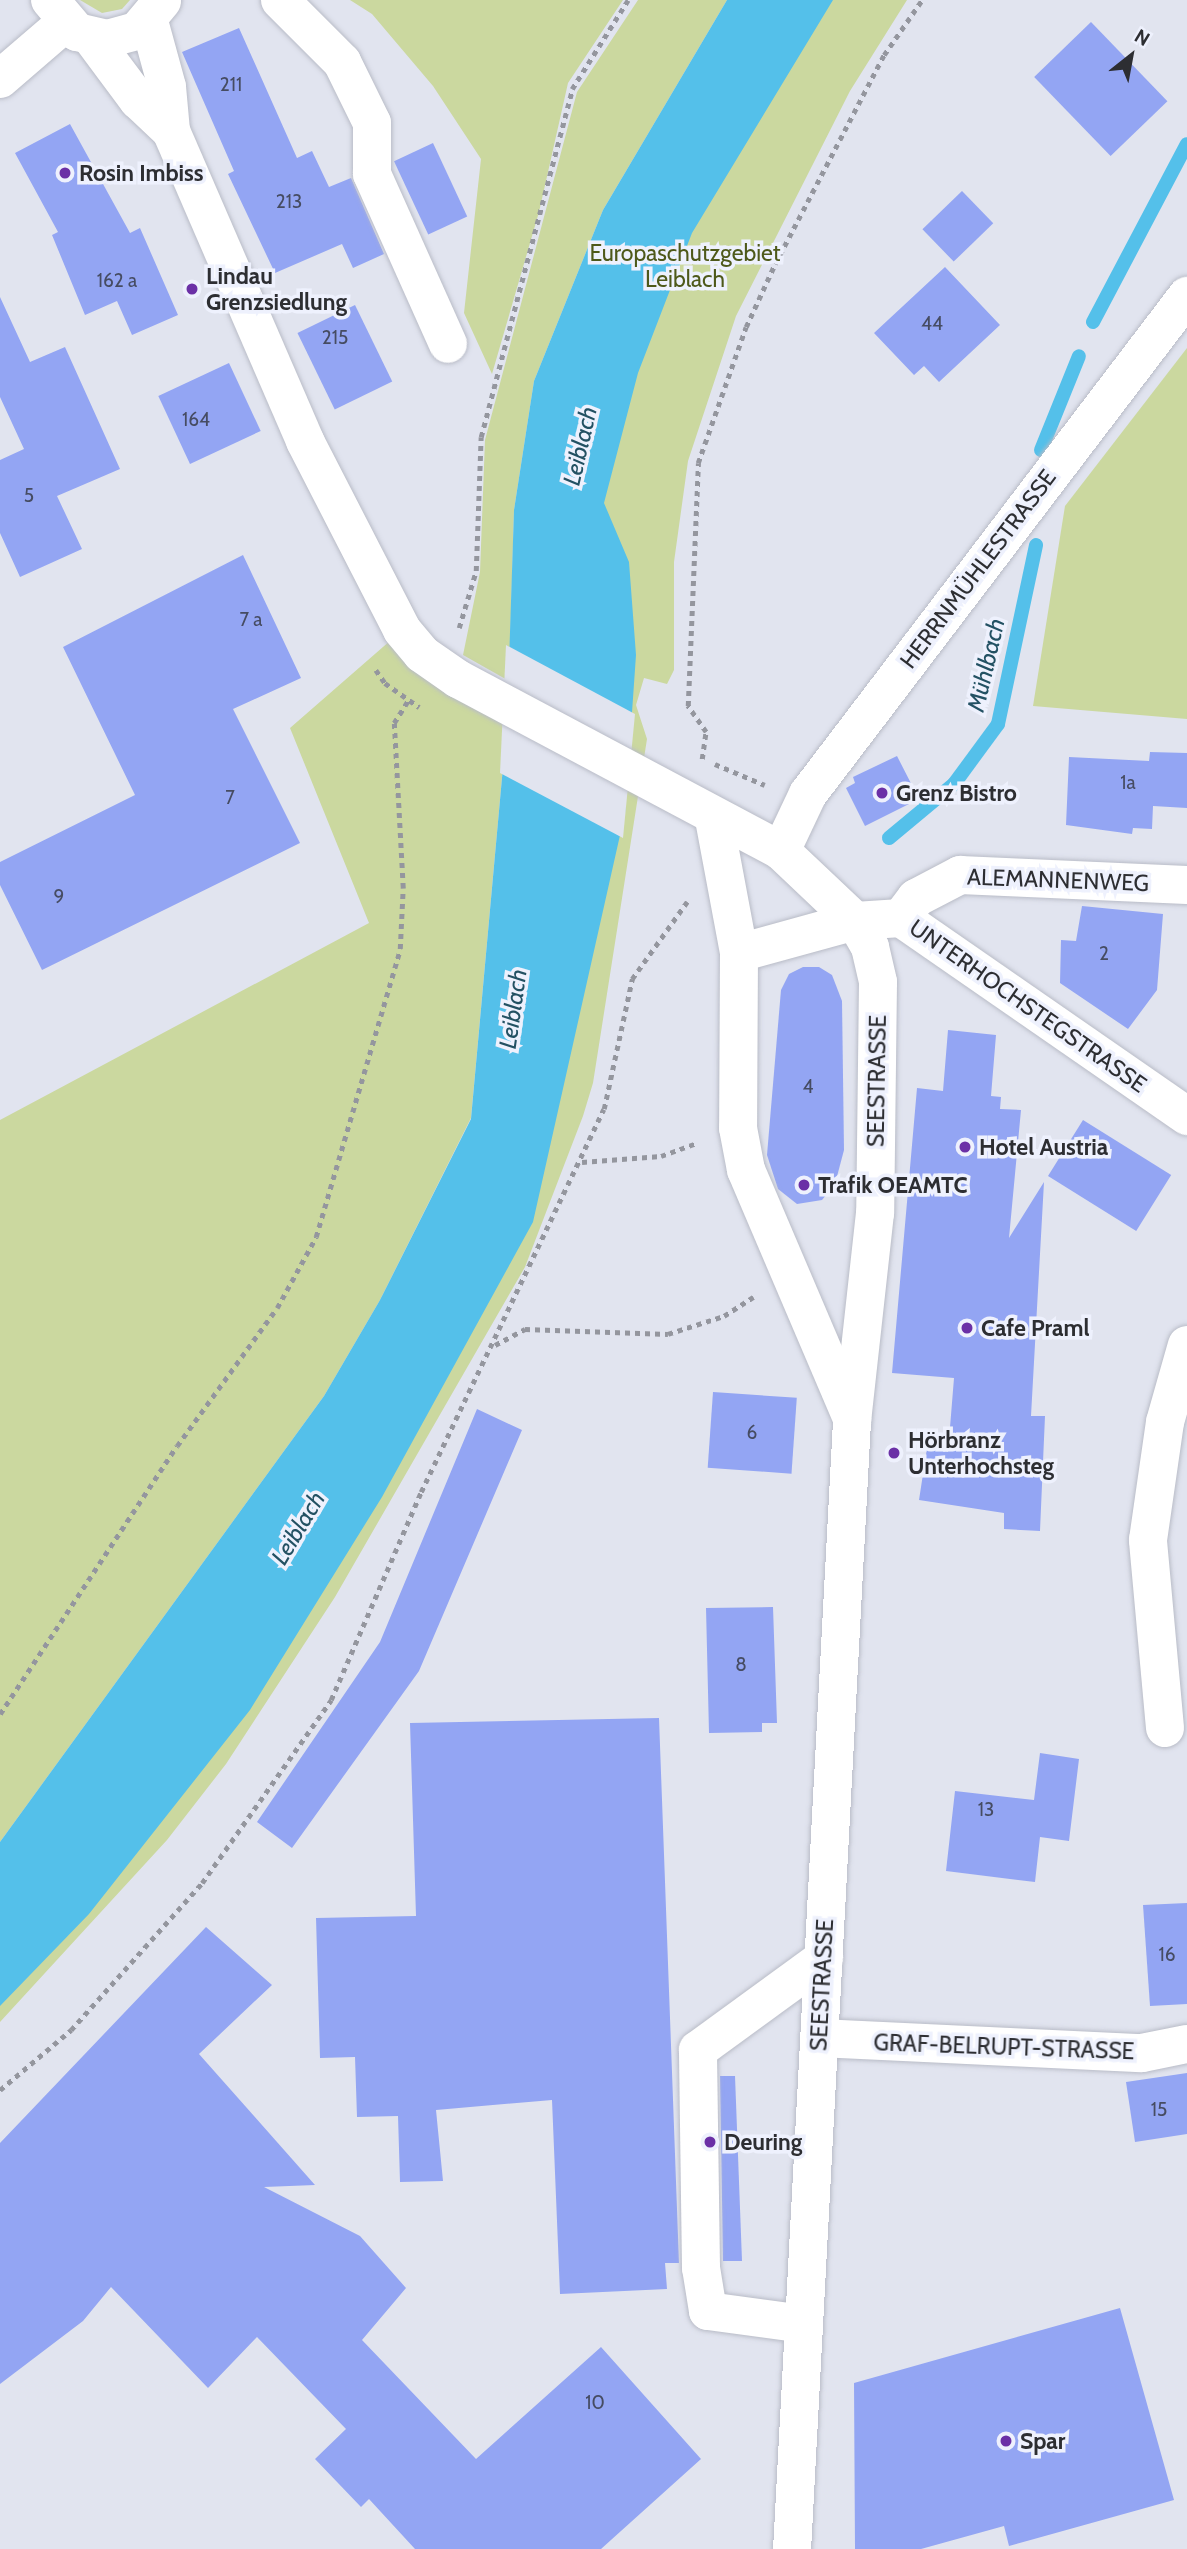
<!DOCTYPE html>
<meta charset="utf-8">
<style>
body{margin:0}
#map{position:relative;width:1187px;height:2549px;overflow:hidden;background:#e1e4ef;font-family:Cabin,sans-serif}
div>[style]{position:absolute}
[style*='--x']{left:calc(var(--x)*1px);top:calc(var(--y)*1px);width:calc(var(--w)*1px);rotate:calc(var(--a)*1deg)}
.green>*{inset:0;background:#cbd89f}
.water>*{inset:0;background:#54c0ea}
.pier>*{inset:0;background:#e1e4ef}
.stream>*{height:14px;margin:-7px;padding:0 7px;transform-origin:7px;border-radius:7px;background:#54c0ea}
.building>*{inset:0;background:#93a5f3;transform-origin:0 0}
.path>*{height:4.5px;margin-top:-2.25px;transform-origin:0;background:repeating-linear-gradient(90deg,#94969e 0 5px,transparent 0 10px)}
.roads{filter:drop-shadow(0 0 2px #b9bcc7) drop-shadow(0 0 2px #b9bcc7)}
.minor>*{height:38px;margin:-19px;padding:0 19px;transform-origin:19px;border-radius:19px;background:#fff}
.major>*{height:38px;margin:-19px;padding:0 19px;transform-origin:19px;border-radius:19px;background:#fff}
.dots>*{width:19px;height:19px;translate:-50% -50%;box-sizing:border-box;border:4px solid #eef1fd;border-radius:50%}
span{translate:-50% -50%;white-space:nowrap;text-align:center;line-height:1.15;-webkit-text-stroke:7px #eef1fd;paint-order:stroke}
.number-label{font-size:19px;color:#464c62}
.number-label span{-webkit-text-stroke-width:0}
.poi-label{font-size:23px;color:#2d2e32;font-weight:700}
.left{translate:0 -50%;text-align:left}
.park-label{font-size:23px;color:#4e591a}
.street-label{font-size:23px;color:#2d2e32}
.water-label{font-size:24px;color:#235163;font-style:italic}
.north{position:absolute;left:1096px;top:21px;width:70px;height:70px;-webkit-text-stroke:5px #eef1fd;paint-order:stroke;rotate:31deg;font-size:19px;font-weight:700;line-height:28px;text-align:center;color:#2d2e32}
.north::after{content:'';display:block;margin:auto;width:24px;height:32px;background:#2d2e32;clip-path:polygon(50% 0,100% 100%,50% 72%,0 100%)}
</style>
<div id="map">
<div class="green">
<div style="clip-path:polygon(80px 0,130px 0,122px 9px,102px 13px)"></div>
<div style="clip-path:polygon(350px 0,623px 0,568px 83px,539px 212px,492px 374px,464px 313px,481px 159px,433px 86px,372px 14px)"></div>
<div style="clip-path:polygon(638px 0,727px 0,603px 210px,534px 381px,514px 510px,509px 681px,463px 655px,480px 572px,485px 440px,577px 92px)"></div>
<div style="clip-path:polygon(766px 0,907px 0,850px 91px,736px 316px,688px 461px,674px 562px,674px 670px,667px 684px,644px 678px,636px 705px,647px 739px,593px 1083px,583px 1116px,525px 1267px,335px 1597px,226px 1764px,167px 1840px,0 2022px,0 1919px,463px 1228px,563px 528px)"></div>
<div style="clip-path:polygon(1187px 348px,1187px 719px,1033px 706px,1065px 506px)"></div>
<div style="clip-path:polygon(391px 640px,507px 723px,471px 1118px,380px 1300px,324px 1396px,0 1842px,0 1120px,369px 923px,290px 728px)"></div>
</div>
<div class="water">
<div style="clip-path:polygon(727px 0,833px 0,692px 233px,638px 373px,604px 503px,629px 562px,636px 655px,625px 813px,533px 1222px,382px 1497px,250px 1710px,89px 1914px,0 2006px,0 1842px,324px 1396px,380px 1300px,471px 1119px,507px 723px,514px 510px,534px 381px,603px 210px)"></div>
</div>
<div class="pier">
<div style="clip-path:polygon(506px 645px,635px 714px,623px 838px,500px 773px)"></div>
</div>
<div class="stream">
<div style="--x:1093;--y:322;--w:201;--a:-62.2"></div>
<div style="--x:1041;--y:450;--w:101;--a:-68"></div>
<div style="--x:889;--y:838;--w:85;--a:-39.7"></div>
<div style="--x:954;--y:784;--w:74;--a:-53.7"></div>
<div style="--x:998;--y:724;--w:183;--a:-78"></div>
</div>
<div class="building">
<div style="left:1091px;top:22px;width:110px;height:79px;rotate:46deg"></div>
<div style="clip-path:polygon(239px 28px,297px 158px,312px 151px,329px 187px,351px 178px,384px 254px,353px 268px,342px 244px,275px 273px,228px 174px,234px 171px,182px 52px)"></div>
<div style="clip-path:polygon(70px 124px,130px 233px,140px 228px,178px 315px,132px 335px,117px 301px,85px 315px,52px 235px,58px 232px,15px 153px)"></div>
<div style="left:433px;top:143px;width:81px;height:43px;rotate:65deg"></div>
<div style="left:962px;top:191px;width:45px;height:55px;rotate:46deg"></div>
<div style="clip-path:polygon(945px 267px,1000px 325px,939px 382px,924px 366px,914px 375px,874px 333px)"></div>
<div style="clip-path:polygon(0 297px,30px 362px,65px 347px,120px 469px,57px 496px,82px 549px,20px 577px,0 533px,0 460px,24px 449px,0 397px)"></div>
<div style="left:355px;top:305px;width:85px;height:64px;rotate:64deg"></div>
<div style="left:229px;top:363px;width:75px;height:78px;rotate:65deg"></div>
<div style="clip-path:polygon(243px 555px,301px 678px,233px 709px,300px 843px,42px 970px,0 885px,0 862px,135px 795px,63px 647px)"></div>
<div style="clip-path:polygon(1150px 752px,1187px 753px,1187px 808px,1153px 806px,1152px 829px,1133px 828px,1132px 834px,1066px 825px,1069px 757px,1149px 761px)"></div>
<div style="clip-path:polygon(897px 756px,919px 799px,865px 826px,846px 788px,855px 783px,853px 777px)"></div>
<div style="clip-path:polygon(1082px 906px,1163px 914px,1157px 990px,1128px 1029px,1060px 983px,1061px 940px,1076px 941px)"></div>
<div style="clip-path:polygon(803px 967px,819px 967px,832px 975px,842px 1001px,844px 1150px,835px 1184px,822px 1200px,797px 1204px,778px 1189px,767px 1155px,781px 990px,789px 974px)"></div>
<div style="clip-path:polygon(948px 1030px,996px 1035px,991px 1096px,1001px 1097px,1000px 1109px,1021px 1110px,1009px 1238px,1044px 1182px,1031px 1416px,1045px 1416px,1040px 1531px,1004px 1529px,1004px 1513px,919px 1500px,927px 1448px,948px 1452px,954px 1378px,892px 1373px,917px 1088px,943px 1091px)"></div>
<div style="left:1083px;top:1120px;width:104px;height:66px;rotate:32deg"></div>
<div style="left:713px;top:1392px;width:84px;height:76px;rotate:4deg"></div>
<div style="clip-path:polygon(477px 1409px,522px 1430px,419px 1671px,292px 1848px,257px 1822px,380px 1642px)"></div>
<div style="clip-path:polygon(773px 1607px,777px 1723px,762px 1723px,762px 1732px,709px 1733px,706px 1608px)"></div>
<div style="clip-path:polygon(659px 1718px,679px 2263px,665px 2263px,667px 2289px,560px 2294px,552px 2100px,436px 2110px,443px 2181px,400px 2182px,398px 2116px,357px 2117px,355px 2057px,320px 2058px,316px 1918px,416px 1916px,410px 1723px)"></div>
<div style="clip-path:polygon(1040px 1753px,1079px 1759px,1069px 1841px,1040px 1837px,1035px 1882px,946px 1871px,955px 1791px,1034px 1800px)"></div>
<div style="clip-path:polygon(1187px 1903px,1187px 2004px,1150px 2006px,1143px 1905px)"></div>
<div style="clip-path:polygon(206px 1927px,272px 1985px,199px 2054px,315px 2185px,264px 2187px,360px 2236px,406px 2288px,362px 2340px,476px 2459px,601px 2347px,701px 2459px,601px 2549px,415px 2549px,369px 2499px,361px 2507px,315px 2459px,346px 2429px,257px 2337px,208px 2388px,111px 2287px,83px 2321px,0 2384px,0 2143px)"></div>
<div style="clip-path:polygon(1187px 2073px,1187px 2134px,1135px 2142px,1126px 2082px)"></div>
<div style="clip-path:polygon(720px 2076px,735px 2076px,742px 2261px,723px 2261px)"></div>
<div style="clip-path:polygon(1120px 2308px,1174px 2500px,1009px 2546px,1004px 2526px,921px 2549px,855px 2549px,854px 2383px)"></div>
</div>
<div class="path">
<div style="--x:459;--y:628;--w:59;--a:-73.4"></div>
<div style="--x:476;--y:571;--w:134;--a:-87.9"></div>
<div style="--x:481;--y:437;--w:360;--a:-75.3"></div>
<div style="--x:572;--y:89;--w:105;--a:-57.8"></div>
<div style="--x:376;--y:670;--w:16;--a:55"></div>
<div style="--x:385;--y:683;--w:42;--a:35.2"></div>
<div style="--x:702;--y:759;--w:27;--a:-82"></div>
<div style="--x:706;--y:732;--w:32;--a:-125"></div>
<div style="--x:688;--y:706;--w:243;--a:-87.6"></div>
<div style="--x:698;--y:463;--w:144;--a:-70.6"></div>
<div style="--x:746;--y:327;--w:69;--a:-65.3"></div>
<div style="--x:775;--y:264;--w:236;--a:-62.5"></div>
<div style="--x:884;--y:55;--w:67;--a:-55.4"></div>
<div style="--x:715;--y:764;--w:54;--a:22.8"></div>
<div style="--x:582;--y:1162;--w:79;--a:-4.3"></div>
<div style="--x:661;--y:1156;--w:38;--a:-20"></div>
<div style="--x:495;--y:1345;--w:34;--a:-28"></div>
<div style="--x:525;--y:1329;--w:143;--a:2"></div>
<div style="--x:668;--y:1334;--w:59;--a:-17.8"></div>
<div style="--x:724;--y:1316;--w:35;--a:-33"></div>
<div style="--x:0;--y:1714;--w:321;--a:-56.6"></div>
<div style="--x:177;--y:1446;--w:170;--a:-54.1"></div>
<div style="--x:277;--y:1308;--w:81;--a:-61.2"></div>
<div style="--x:316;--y:1237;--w:300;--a:-73.7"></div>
<div style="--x:400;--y:949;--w:61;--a:-87.2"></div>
<div style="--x:403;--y:888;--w:165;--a:-93.1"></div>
<div style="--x:394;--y:723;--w:26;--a:-58"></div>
<div style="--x:0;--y:2090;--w:93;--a:-40.2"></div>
<div style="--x:71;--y:2030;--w:197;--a:-48.3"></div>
<div style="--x:202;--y:1883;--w:224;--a:-54.8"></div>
<div style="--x:331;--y:1700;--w:227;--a:-66.6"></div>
<div style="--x:421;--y:1492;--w:424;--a:-64.5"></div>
<div style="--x:604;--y:1109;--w:133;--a:-77.8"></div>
<div style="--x:632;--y:979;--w:95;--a:-54.5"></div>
</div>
<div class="roads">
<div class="minor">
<div style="--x:280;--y:0;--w:88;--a:45"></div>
<div style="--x:342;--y:62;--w:68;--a:63.8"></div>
<div style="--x:372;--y:123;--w:51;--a:90"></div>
<div style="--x:372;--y:174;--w:186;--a:65.9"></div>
<div style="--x:0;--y:79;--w:86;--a:-40.7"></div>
<div style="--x:781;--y:851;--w:63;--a:-64.7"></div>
<div style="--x:808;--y:794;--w:626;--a:-52.73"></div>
<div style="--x:901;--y:918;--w:25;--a:-53"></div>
<div style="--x:916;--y:898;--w:50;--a:-27.6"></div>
<div style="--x:960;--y:875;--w:227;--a:2.5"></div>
<div style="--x:739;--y:953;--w:120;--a:-15.4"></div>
<div style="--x:855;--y:921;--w:46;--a:-3.7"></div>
<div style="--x:901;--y:918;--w:348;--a:34.7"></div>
<div style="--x:1165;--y:1728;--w:189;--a:-95.2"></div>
<div style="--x:1148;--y:1540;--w:119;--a:-81.8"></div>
<div style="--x:1165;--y:1422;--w:80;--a:-74.1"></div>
<div style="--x:819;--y:2038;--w:323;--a:2.7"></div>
<div style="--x:1142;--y:2053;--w:46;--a:-11.3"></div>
<div style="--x:804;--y:2324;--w:97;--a:-172.3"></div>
<div style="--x:708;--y:2311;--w:44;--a:-99.2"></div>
<div style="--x:701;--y:2268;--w:218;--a:-90.8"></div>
<div style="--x:698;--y:2050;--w:156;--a:-36.1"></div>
</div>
<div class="major">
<div style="--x:50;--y:0;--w:42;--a:49.8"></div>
<div style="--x:77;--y:32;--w:31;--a:13"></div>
<div style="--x:107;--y:39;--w:31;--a:-15"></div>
<div style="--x:137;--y:31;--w:39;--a:-50"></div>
<div style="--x:149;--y:21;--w:68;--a:74.7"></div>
<div style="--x:167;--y:87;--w:44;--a:84.8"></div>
<div style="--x:171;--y:131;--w:338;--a:66.6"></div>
<div style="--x:305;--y:441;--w:212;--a:62.8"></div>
<div style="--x:402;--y:630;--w:31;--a:50"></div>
<div style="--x:422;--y:654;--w:44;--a:34.8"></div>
<div style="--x:458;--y:679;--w:366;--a:28"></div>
<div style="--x:781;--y:851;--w:102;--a:43.4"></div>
<div style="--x:855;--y:921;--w:30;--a:60"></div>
<div style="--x:870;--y:947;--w:36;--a:77"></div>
<div style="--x:878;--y:982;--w:231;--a:90.7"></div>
<div style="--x:875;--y:1213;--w:209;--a:96.3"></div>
<div style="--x:852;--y:1421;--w:1130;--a:93.04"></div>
<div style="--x:91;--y:37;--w:79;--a:53.3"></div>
<div style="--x:138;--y:100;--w:45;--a:43.2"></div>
<div style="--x:714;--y:819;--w:136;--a:79.4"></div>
<div style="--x:739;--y:953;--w:175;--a:90.3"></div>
<div style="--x:738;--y:1128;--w:43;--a:79.2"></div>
<div style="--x:746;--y:1170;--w:271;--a:66.9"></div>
</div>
</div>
<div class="dots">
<div style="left:65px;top:173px;background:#6b30a6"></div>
<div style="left:192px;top:289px;background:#6b30a6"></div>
<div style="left:882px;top:793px;background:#6b30a6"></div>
<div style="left:965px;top:1147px;background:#6b30a6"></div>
<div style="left:804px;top:1185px;background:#6b30a6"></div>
<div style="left:967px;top:1328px;background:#6b30a6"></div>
<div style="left:894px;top:1453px;background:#6b30a6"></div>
<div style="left:710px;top:2142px;background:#6b30a6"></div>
<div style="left:1006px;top:2441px;background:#6b30a6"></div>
</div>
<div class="number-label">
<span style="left:231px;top:85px">211</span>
<span style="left:289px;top:202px">213</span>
<span style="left:117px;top:281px">162 a</span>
<span style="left:932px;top:324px">44</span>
<span style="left:335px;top:338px">215</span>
<span style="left:196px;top:420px">164</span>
<span style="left:29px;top:496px">5</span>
<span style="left:251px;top:620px">7 a</span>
<span style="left:1128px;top:783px">1a</span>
<span style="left:230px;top:798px">7</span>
<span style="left:59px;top:897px">9</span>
<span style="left:1104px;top:954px">2</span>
<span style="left:808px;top:1087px">4</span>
<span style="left:752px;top:1433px">6</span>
<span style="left:741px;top:1665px">8</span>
<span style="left:986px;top:1810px">13</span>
<span style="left:1167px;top:1955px">16</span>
<span style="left:1159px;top:2110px">15</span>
<span style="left:595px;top:2403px">10</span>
</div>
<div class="poi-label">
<span class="left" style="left:79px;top:173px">Rosin Imbiss</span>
<span class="left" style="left:206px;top:289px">Lindau<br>Grenzsiedlung</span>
<span class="left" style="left:896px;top:793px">Grenz Bistro</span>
<span class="left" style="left:979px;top:1147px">Hotel Austria</span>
<span class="left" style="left:818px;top:1185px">Trafik OEAMTC</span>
<span class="left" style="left:981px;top:1328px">Cafe Praml</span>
<span class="left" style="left:908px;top:1453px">Hörbranz<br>Unterhochsteg</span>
<span class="left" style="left:724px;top:2142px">Deuring</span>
<span class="left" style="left:1020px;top:2441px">Spar</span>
</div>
<div class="park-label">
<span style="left:685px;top:266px">Europaschutzgebiet<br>Leiblach</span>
</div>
<div class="street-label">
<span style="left:978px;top:569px;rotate:-53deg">HERRNMÜHLESTRASSE</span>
<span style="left:1058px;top:880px;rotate:2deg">ALEMANNENWEG</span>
<span style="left:1028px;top:1006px;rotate:35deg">UNTERHOCHSTEGSTRASSE</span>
<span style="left:877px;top:1081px;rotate:-89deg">SEESTRASSE</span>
<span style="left:822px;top:1985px;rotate:-87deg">SEESTRASSE</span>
<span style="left:1004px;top:2047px;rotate:2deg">GRAF-BELRUPT-STRASSE</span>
</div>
<div class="water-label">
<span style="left:580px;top:446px;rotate:-77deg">Leiblach</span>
<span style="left:986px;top:665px;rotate:-77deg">Mühlbach</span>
<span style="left:513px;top:1009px;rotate:-82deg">Leiblach</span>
<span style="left:298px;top:1528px;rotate:-59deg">Leiblach</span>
</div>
<div class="north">N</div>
</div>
